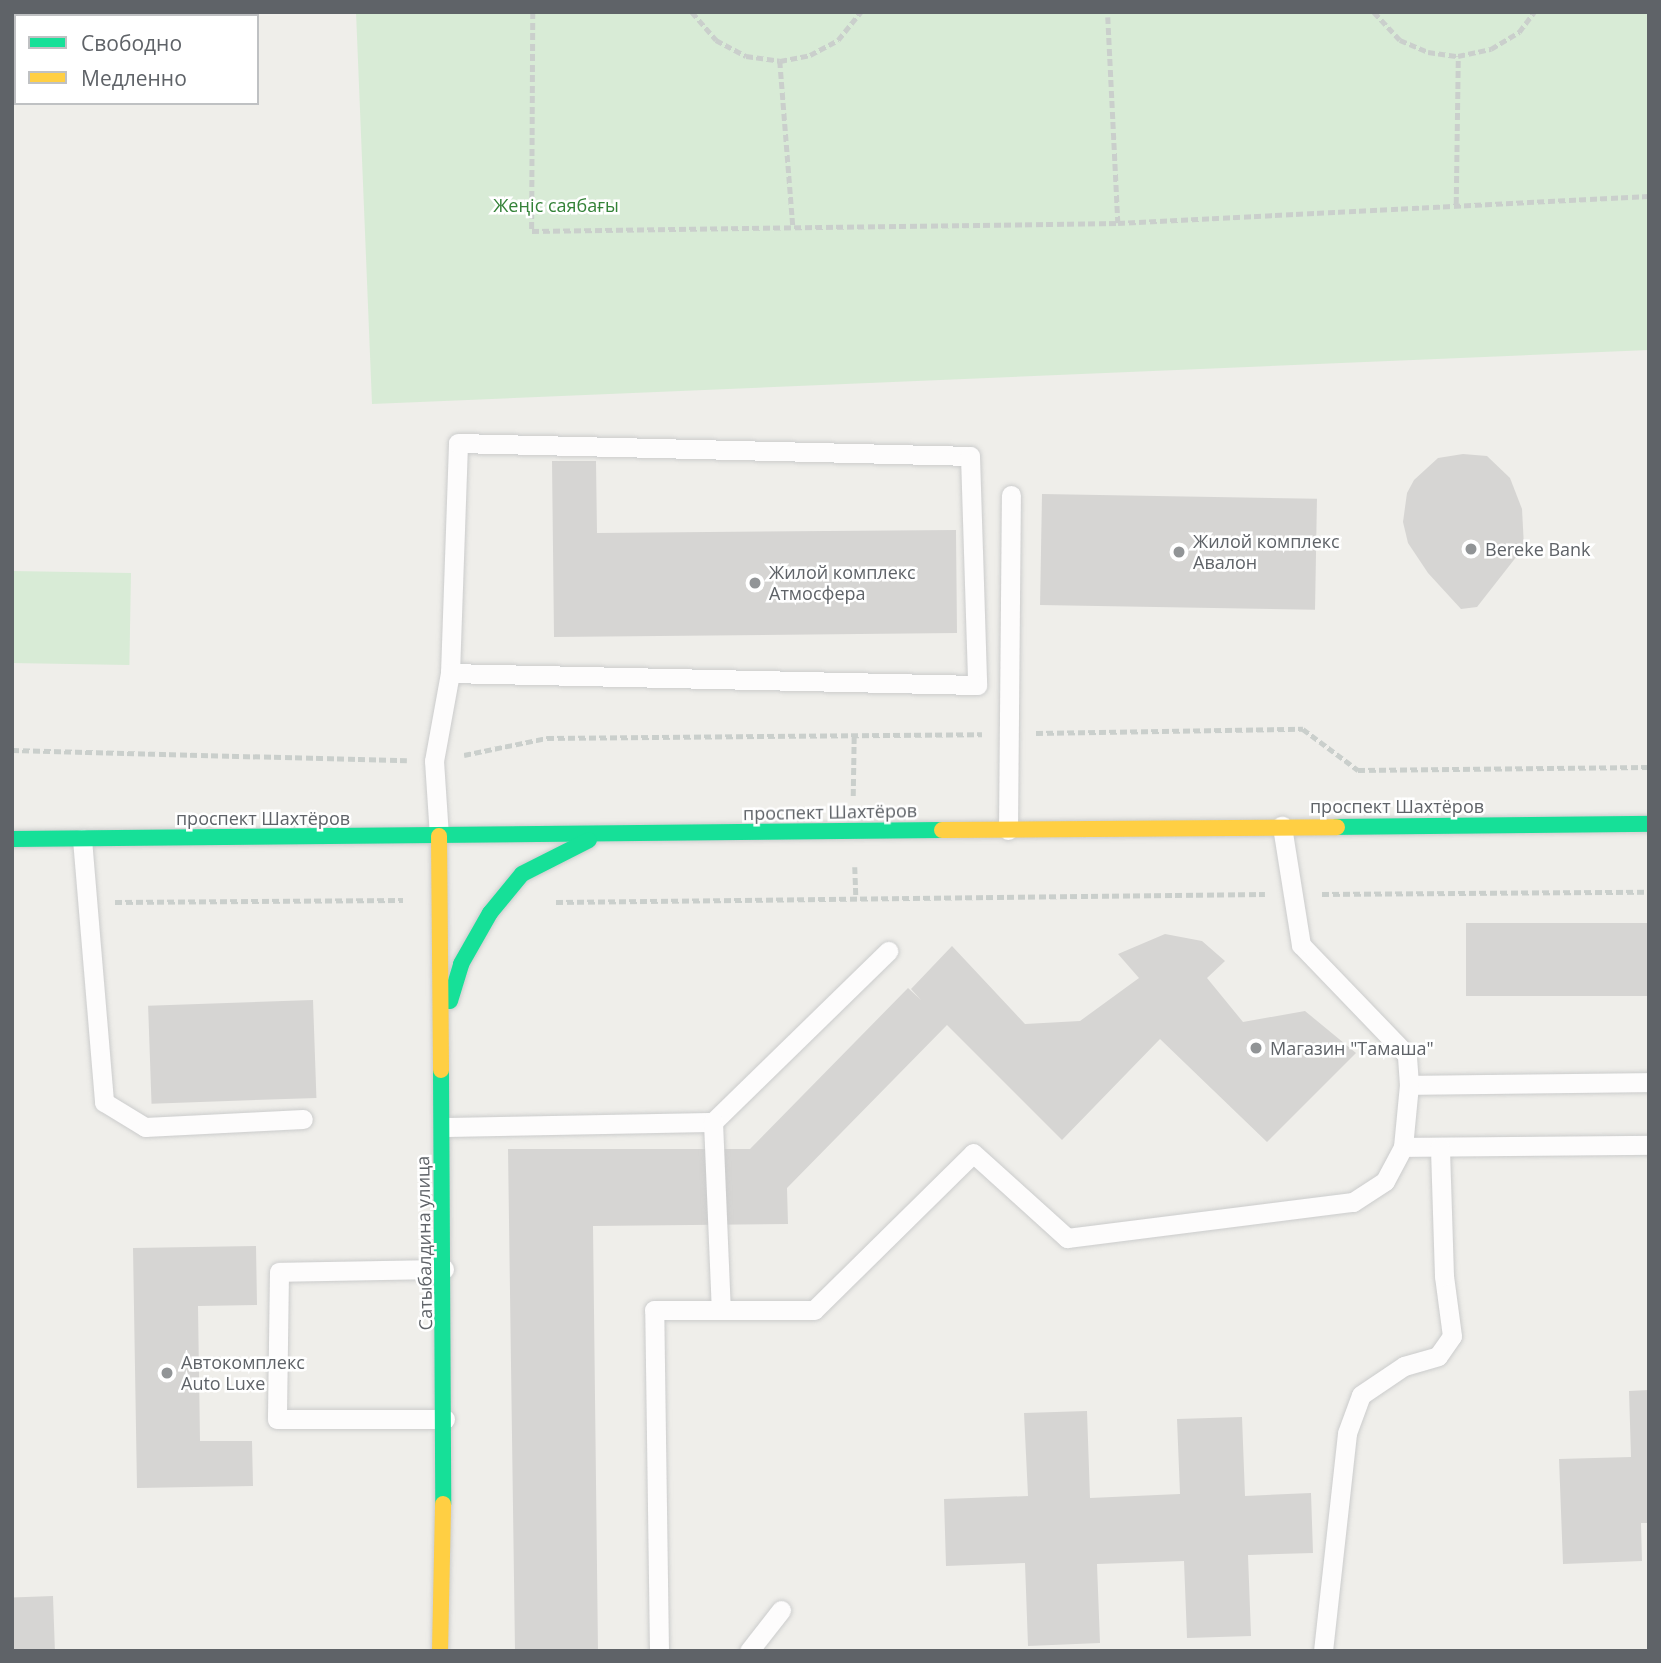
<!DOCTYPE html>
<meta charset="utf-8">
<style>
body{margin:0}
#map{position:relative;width:1661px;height:1663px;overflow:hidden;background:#efeeea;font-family:"Open Sans",sans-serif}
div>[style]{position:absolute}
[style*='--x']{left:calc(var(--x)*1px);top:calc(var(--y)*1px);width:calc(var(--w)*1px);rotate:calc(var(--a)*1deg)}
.green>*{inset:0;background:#d8ebd6;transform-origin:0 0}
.building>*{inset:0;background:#d6d5d3;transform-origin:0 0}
.path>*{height:4.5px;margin-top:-2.25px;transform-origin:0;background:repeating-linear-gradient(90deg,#cacfcc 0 7px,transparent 0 10.5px)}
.roads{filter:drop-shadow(0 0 2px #cbcccc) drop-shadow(0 0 2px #cbcccc)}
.lane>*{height:19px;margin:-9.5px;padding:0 9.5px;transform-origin:9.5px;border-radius:9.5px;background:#fdfcfc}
.fast>*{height:16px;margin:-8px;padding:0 8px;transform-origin:8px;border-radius:8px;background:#16e098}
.slow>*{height:16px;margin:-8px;padding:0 8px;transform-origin:8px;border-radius:8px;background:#ffcf43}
.dots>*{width:19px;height:19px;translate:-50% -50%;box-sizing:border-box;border:4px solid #fff;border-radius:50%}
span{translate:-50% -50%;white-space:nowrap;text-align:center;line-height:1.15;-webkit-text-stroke:5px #fff;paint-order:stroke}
.park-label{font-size:18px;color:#348238}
.poi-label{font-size:18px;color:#5f6368}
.left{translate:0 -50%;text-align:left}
.street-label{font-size:18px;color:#5f6368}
.frame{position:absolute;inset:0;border:14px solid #5f6368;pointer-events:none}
.legend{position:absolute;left:14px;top:14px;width:245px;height:91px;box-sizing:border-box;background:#fff;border:2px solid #bfc1c3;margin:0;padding:9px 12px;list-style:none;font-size:21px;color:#5f6368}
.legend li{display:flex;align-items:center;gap:14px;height:35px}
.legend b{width:35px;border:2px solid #bfc1c3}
</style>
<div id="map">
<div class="green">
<div style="clip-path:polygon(356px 12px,1649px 12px,1649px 350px,372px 404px)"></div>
<div style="left:12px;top:571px;width:119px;height:92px;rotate:1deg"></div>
</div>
<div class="building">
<div style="clip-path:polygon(1463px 454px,1487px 456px,1510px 478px,1522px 509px,1524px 547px,1477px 607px,1461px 609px,1428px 573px,1408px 543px,1403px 522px,1407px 493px,1414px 480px,1438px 458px)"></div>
<div style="clip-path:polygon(552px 461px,596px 461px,597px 533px,956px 530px,957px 633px,554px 637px)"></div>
<div style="left:1042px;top:494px;width:275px;height:111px;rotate:1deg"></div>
<div style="left:1649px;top:923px;width:73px;height:183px;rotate:90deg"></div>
<div style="clip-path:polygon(1165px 934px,1202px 941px,1225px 961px,1207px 978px,1243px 1022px,1305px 1011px,1356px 1053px,1267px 1142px,1160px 1039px,1062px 1140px,947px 1025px,787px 1188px,788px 1224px,593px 1226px,598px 1651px,515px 1651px,508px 1149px,750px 1149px,908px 988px,921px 1000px,911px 989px,952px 946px,1025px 1024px,1080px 1021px,1139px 978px,1118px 954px)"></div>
<div style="left:313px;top:1000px;width:98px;height:165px;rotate:88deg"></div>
<div style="clip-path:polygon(256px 1246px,257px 1305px,198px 1306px,200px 1441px,252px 1441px,253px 1486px,137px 1488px,133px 1248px)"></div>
<div style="clip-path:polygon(1649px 1390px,1649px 1523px,1641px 1523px,1642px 1561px,1563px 1564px,1559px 1459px,1631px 1457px,1629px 1391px)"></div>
<div style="clip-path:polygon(1087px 1411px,1090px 1498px,1180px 1494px,1177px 1419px,1242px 1417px,1245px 1496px,1311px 1493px,1313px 1553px,1248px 1555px,1251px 1636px,1187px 1638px,1184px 1561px,1097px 1564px,1100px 1643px,1028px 1646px,1025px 1563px,946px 1566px,944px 1499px,1028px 1496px,1024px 1413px)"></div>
<div style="left:53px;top:1596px;width:55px;height:41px;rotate:88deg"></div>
</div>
<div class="path">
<div style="--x:533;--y:12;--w:219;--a:90.3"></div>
<div style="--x:532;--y:231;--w:586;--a:-0.78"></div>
<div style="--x:1118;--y:223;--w:532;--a:-2.91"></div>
<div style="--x:692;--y:12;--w:37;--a:49"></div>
<div style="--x:716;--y:40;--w:34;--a:28"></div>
<div style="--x:746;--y:56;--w:34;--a:8"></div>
<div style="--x:780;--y:61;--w:31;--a:-11"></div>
<div style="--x:810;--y:55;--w:32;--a:-28"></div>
<div style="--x:838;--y:40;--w:36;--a:-51"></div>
<div style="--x:1374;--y:12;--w:38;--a:47"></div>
<div style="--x:1400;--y:40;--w:30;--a:23"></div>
<div style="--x:1428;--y:52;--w:30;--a:8"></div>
<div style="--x:1458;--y:56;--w:34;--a:-12"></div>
<div style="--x:1491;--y:49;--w:33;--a:-31"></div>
<div style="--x:1519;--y:32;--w:25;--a:-53"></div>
<div style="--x:1108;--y:17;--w:206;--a:87.2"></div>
<div style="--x:780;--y:61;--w:166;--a:85.5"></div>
<div style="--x:1456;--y:204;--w:148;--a:-89.2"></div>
<div style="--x:1036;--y:733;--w:267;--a:-0.9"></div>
<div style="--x:1303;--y:729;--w:69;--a:36.7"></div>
<div style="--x:1358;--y:770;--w:291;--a:-0.6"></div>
<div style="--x:12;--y:750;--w:395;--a:1.5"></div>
<div style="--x:464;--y:755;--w:85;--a:-11.6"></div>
<div style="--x:547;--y:738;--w:435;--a:-0.5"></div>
<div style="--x:853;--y:796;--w:63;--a:-89.1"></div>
<div style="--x:855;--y:867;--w:30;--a:88"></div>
<div style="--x:1322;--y:894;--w:327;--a:-0.4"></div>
<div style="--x:115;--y:902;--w:288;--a:-0.4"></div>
<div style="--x:556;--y:902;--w:709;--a:-0.65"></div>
</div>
<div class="roads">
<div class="lane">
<div style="--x:1008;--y:830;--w:335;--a:-89.5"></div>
<div style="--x:439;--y:836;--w:75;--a:-93.8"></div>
<div style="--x:434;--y:761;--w:89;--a:-79.7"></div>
<div style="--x:450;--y:673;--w:230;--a:-88"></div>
<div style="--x:458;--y:443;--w:512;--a:1.45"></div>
<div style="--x:970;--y:456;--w:229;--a:88.2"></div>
<div style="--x:977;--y:685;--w:527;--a:-178.7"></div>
<div style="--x:82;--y:839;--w:264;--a:85.2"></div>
<div style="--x:104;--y:1102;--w:48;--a:31.4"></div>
<div style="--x:145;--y:1127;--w:158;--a:-2.9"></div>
<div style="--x:1409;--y:1085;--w:240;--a:-0.7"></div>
<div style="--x:713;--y:1122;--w:245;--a:-44.3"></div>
<div style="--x:443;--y:1127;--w:270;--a:-1.1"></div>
<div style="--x:713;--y:1122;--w:188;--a:87.6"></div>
<div style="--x:1403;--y:1147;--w:246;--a:-0.5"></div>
<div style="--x:444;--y:1269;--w:165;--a:179"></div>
<div style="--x:279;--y:1272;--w:147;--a:90.8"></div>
<div style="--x:277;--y:1419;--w:168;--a:0"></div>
<div style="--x:659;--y:1651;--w:341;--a:-90.8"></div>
<div style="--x:654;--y:1310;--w:160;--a:0"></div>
<div style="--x:814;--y:1310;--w:223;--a:-44.6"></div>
<div style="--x:973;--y:1153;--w:127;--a:42.1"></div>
<div style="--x:1067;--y:1238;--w:288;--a:-7.2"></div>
<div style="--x:1353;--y:1202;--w:38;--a:-33"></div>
<div style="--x:1385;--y:1181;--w:38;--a:-62"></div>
<div style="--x:1403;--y:1147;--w:62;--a:-84.5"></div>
<div style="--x:1409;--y:1085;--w:30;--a:-94"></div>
<div style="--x:1407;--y:1055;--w:153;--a:-133.9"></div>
<div style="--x:1301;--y:945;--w:121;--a:-99.1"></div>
<div style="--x:749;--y:1651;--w:52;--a:-52"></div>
<div style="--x:1323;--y:1651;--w:219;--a:-83.7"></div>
<div style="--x:1347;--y:1433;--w:40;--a:-69.8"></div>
<div style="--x:1361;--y:1395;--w:52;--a:-34"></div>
<div style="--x:1404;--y:1366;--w:35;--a:-16"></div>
<div style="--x:1438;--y:1356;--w:24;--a:-55"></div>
<div style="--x:1452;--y:1336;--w:61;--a:-97.6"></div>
<div style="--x:1444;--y:1276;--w:129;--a:-91.8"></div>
</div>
<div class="fast">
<div style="--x:1337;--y:827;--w:312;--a:-0.6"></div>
<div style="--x:12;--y:839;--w:930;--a:-0.55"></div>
<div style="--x:450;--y:1001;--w:39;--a:-73"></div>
<div style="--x:461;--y:964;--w:59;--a:-60.4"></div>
<div style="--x:490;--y:913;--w:50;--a:-50.6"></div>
<div style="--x:522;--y:874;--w:75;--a:-26.9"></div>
<div style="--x:441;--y:1070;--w:434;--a:89.7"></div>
</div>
<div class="slow">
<div style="--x:942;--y:830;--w:395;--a:-0.4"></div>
<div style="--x:439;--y:836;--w:234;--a:89.5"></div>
<div style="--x:440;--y:1651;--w:147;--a:-88.8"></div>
</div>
</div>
<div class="dots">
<div style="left:1471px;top:549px;background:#919496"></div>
<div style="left:1179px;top:552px;background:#919496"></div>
<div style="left:755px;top:583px;background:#919496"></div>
<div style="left:1256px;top:1048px;background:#919496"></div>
<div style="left:167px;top:1373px;background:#919496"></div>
</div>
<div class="park-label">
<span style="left:556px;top:205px">Жеңіс саябағы</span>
</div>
<div class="poi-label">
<span class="left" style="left:1193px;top:552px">Жилой комплекс<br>Авалон</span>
<span class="left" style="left:1485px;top:549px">Bereke Bank</span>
<span class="left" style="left:769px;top:583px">Жилой комплекс<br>Атмосфера</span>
<span class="left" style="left:1270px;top:1048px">Магазин "Тамаша"</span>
<span class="left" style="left:181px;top:1373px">Автокомплекс<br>Auto Luxe</span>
</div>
<div class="street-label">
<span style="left:1397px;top:806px">проспект Шахтёров</span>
<span style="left:830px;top:812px;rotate:-1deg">проспект Шахтёров</span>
<span style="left:263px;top:818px">проспект Шахтёров</span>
<span style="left:424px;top:1243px;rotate:-91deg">Сатыбалдина улица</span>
</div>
<div class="frame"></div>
<ul class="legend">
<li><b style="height:9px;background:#16e098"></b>Свободно</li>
<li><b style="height:9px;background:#ffcf43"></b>Медленно</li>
</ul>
</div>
